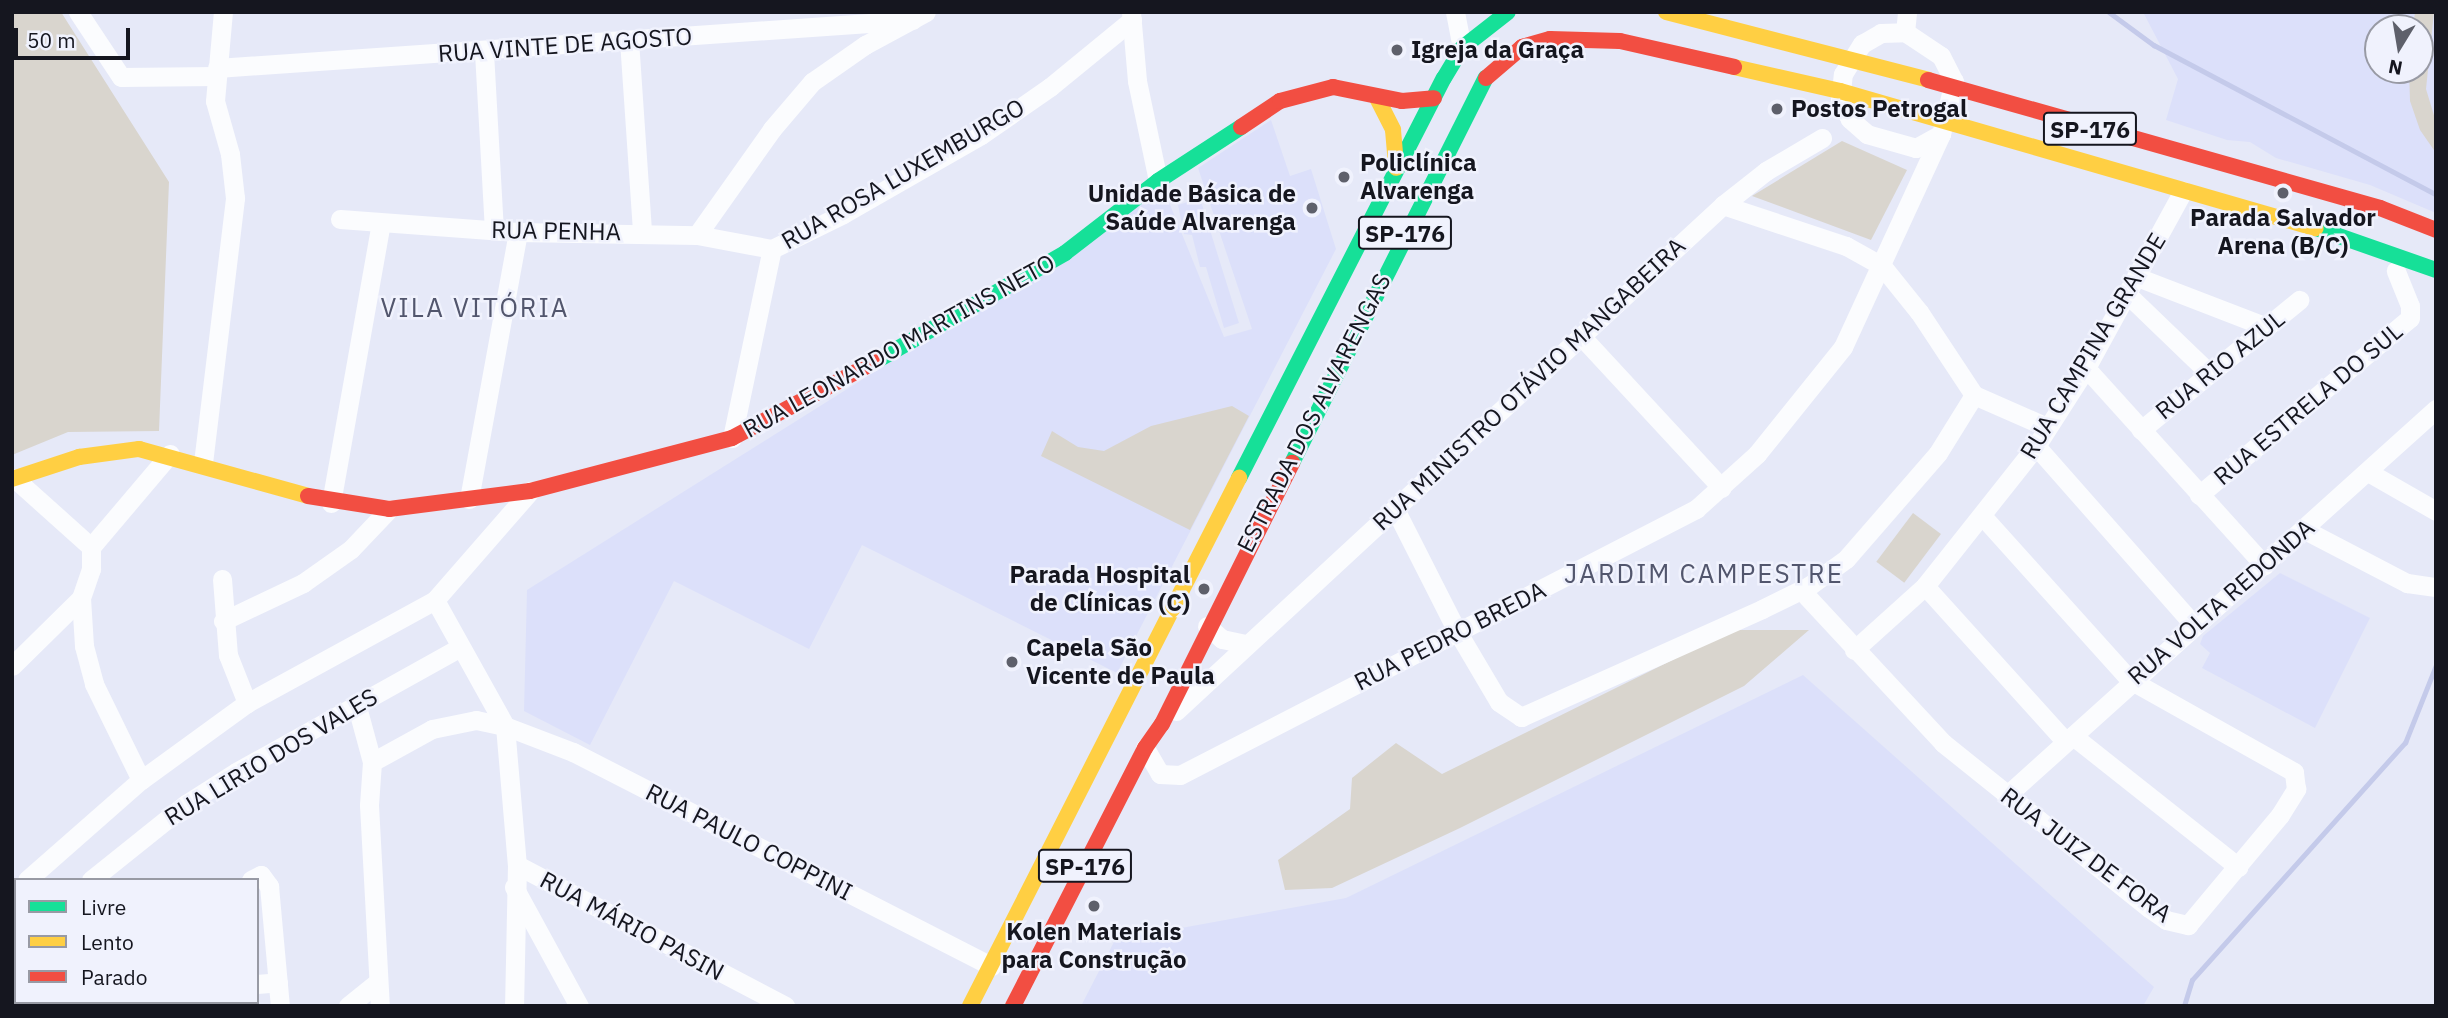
<!DOCTYPE html>
<meta charset="utf-8">
<style>
body{margin:0}
#map{position:relative;width:2448px;height:1018px;overflow:hidden;background:#e6e9f8;font-family:"IBM Plex Sans",sans-serif}
div>[style]{position:absolute}
[style*='--x']{left:calc(var(--x)*1px);top:calc(var(--y)*1px);width:calc(var(--w)*1px);rotate:calc(var(--a)*1deg)}
.built>*{inset:0;background:#dce0fa}
.green>*{inset:0;background:#d9d5ce;transform-origin:0 0}
.stream>*{height:4.5px;margin:-2.25px;padding:0 2.25px;transform-origin:2.25px;border-radius:2.25px;background:#c4caea}
.street>*{height:19px;margin:-9.5px;padding:0 9.5px;transform-origin:9.5px;border-radius:9.5px;background:#fbfcfe}
.fast>*{height:16px;margin:-8px;padding:0 8px;transform-origin:8px;border-radius:8px;background:#16e098}
.slow>*{height:16px;margin:-8px;padding:0 8px;transform-origin:8px;border-radius:8px;background:#ffcf43}
.jam>*{height:16px;margin:-8px;padding:0 8px;transform-origin:8px;border-radius:8px;background:#f24e42}
.dots>*{width:19px;height:19px;translate:-50% -50%;box-sizing:border-box;border:4px solid #f0f2fd;border-radius:50%}
span{translate:-50% -50%;white-space:nowrap;text-align:center;line-height:1.15;-webkit-text-stroke:5px #f0f2fd;paint-order:stroke}
.shield-label span{padding:2px 5px;background:#f0f2fd;border:2px solid;border-radius:5px;-webkit-text-stroke-width:0}
.shield-label{font-size:23px;color:#15161f;font-weight:700}
.street-label{font-size:24px;color:#15161f}
.poi-label{font-size:24px;color:#15161f;font-weight:700}
.left{translate:0 -50%;text-align:left}
.right{translate:-100% -50%;text-align:right}
.neighbourhood-label{font-size:26px;color:#52566d;letter-spacing:2px}
.frame{position:absolute;inset:0;border:14px solid #15161f;pointer-events:none}
.legend{position:absolute;left:14px;top:878px;width:245px;height:126px;box-sizing:border-box;background:#f0f2fd;border:2px solid #989aa4;margin:0;padding:9px 12px;list-style:none;font-size:21px;color:#15161f}
.legend li{display:flex;align-items:center;gap:14px;height:35px}
.legend b{width:35px;border:2px solid #989aa4}
.north{position:absolute;left:2364px;top:14px;width:70px;height:70px;box-sizing:border-box;background:#f0f2fd;border:2px solid #989aa4;border-radius:50%;rotate:191deg;font-size:19px;font-weight:700;line-height:28px;text-align:center;color:#15161f}
.north::after{content:'';display:block;margin:auto;width:24px;height:32px;background:#5e606b;clip-path:polygon(50% 0,100% 100%,50% 72%,0 100%)}
.scale{position:absolute;left:14px;top:28px;width:116px;height:32px;box-sizing:border-box;border:4px solid #15161f;border-top:0;padding-left:9px;font-size:21px;line-height:24px;white-space:nowrap;color:#15161f;-webkit-text-stroke:5px #f0f2fd;paint-order:stroke}
</style>
<div id="map">
<div class="built">
<div style="clip-path:polygon(evenodd,2143px 12px,2436px 12px,2436px 213px,2370px 185px,2276px 158px,2250px 142px,2227px 140px,2166px 120px,2178px 79px,2143px 12px,2378px 28px,2420px 28px,2420px 70px,2378px 70px,2378px 28px)"></div>
<div style="clip-path:polygon(1271px 120px,1290px 176px,1311px 169px,1336px 249px,1117px 673px,862px 545px,809px 649px,674px 581px,590px 745px,524px 711px,527px 590px,1164px 190px,1224px 337px,1252px 329px,1198px 168px)"></div>
<div style="clip-path:polygon(1200px 198px,1239px 323px,1224px 328px,1206px 267px,1200px 267px,1192px 235px,1184px 234px,1178px 205px)"></div>
<div style="clip-path:polygon(2280px 573px,2370px 618px,2315px 728px,2202px 668px,2210px 653px,2200px 644px,2203px 636px)"></div>
<div style="clip-path:polygon(1803px 675px,2154px 987px,2143px 1006px,1081px 1006px,1115px 940px,1346px 898px)"></div>
</div>
<div class="green">
<div style="clip-path:polygon(12px 12px,61px 12px,169px 182px,159px 431px,68px 432px,12px 455px)"></div>
<div style="clip-path:polygon(2415px 12px,2434px 12px,2426px 89px,2436px 122px,2436px 153px,2420px 130px,2410px 101px,2409px 70px,2420px 70px,2420px 28px,2413px 28px)"></div>
<div style="clip-path:polygon(1842px 141px,1907px 170px,1871px 240px,1752px 196px)"></div>
<div style="clip-path:polygon(1232px 406px,1249px 416px,1190px 530px,1041px 456px,1052px 431px,1078px 447px,1104px 451px,1151px 426px)"></div>
<div style="left:1913px;top:513px;width:35px;height:61px;rotate:37deg"></div>
<div style="clip-path:polygon(1733px 630px,1809px 630px,1744px 686px,1460px 828px,1332px 888px,1285px 890px,1278px 860px,1350px 809px,1352px 778px,1396px 743px,1442px 774px)"></div>
</div>
<div class="stream">
<div style="--x:2109;--y:12;--w:56;--a:36.3"></div>
<div style="--x:2154;--y:45;--w:319;--a:27.9"></div>
<div style="--x:2184;--y:1006;--w:27;--a:-73"></div>
<div style="--x:2192;--y:980;--w:319;--a:-48.1"></div>
<div style="--x:2405;--y:743;--w:84;--a:-68.3"></div>
</div>
<div class="street">
<div style="--x:78;--y:12;--w:78;--a:56.5"></div>
<div style="--x:121;--y:77;--w:95;--a:-0.6"></div>
<div style="--x:1131;--y:12;--w:69;--a:85"></div>
<div style="--x:1137;--y:81;--w:102;--a:78.1"></div>
<div style="--x:1455;--y:12;--w:37;--a:79"></div>
<div style="--x:1905;--y:32;--w:43;--a:33.7"></div>
<div style="--x:1941;--y:56;--w:28;--a:63"></div>
<div style="--x:1954;--y:81;--w:55;--a:103.8"></div>
<div style="--x:1941;--y:134;--w:29;--a:151"></div>
<div style="--x:1916;--y:148;--w:51;--a:-164.1"></div>
<div style="--x:1867;--y:134;--w:23;--a:-139"></div>
<div style="--x:1850;--y:119;--w:21;--a:-119"></div>
<div style="--x:1840;--y:101;--w:27;--a:-84"></div>
<div style="--x:1843;--y:74;--w:36;--a:-58"></div>
<div style="--x:1862;--y:44;--w:22;--a:-30"></div>
<div style="--x:1881;--y:33;--w:24;--a:-2"></div>
<div style="--x:1905;--y:32;--w:20;--a:-84"></div>
<div style="--x:629;--y:40;--w:192;--a:86.1"></div>
<div style="--x:484;--y:52;--w:178;--a:86.8"></div>
<div style="--x:217;--y:68;--w:697;--a:-3.95"></div>
<div style="--x:340;--y:219;--w:178;--a:4.2"></div>
<div style="--x:518;--y:232;--w:179;--a:1"></div>
<div style="--x:697;--y:235;--w:76;--a:10.6"></div>
<div style="--x:697;--y:235;--w:130;--a:-54.7"></div>
<div style="--x:772;--y:129;--w:62;--a:-49.6"></div>
<div style="--x:812;--y:82;--w:65;--a:-34.9"></div>
<div style="--x:865;--y:45;--w:69;--a:-28.4"></div>
<div style="--x:772;--y:249;--w:79;--a:-26.2"></div>
<div style="--x:843;--y:214;--w:159;--a:-29.8"></div>
<div style="--x:981;--y:135;--w:84;--a:-34.8"></div>
<div style="--x:1050;--y:87;--w:106;--a:-39.3"></div>
<div style="--x:2137;--y:277;--w:136;--a:21.1"></div>
<div style="--x:2127;--y:294;--w:112;--a:43.9"></div>
<div style="--x:1581;--y:336;--w:207;--a:47.2"></div>
<div style="--x:2086;--y:368;--w:266;--a:47.9"></div>
<div style="--x:1974;--y:395;--w:80;--a:23.7"></div>
<div style="--x:2141;--y:430;--w:205;--a:-39.4"></div>
<div style="--x:732;--y:438;--w:193;--a:-78.1"></div>
<div style="--x:2036;--y:446;--w:237;--a:48.6"></div>
<div style="--x:203;--y:463;--w:267;--a:-83.1"></div>
<div style="--x:235;--y:198;--w:44;--a:-96.5"></div>
<div style="--x:230;--y:154;--w:55;--a:-105.8"></div>
<div style="--x:215;--y:101;--w:89;--a:-84.9"></div>
<div style="--x:2368;--y:472;--w:78;--a:29.8"></div>
<div style="--x:2199;--y:495;--w:275;--a:-40"></div>
<div style="--x:2410;--y:318;--w:12;--a:-90"></div>
<div style="--x:2410;--y:306;--w:38;--a:-112"></div>
<div style="--x:469;--y:499;--w:271;--a:-79.6"></div>
<div style="--x:331;--y:503;--w:284;--a:-79.9"></div>
<div style="--x:1395;--y:509;--w:137;--a:63.1"></div>
<div style="--x:1457;--y:631;--w:82;--a:59.4"></div>
<div style="--x:1499;--y:702;--w:27;--a:34"></div>
<div style="--x:1521;--y:717;--w:264;--a:-24.1"></div>
<div style="--x:1762;--y:609;--w:52;--a:-26.1"></div>
<div style="--x:1809;--y:586;--w:46;--a:-36.1"></div>
<div style="--x:1846;--y:559;--w:140;--a:-49"></div>
<div style="--x:1938;--y:453;--w:68;--a:-58.2"></div>
<div style="--x:1974;--y:395;--w:100;--a:-123.5"></div>
<div style="--x:1919;--y:312;--w:59;--a:-128.8"></div>
<div style="--x:1882;--y:266;--w:41;--a:-150.9"></div>
<div style="--x:1846;--y:246;--w:130;--a:-161.6"></div>
<div style="--x:2305;--y:530;--w:115;--a:27.5"></div>
<div style="--x:2407;--y:583;--w:29;--a:8"></div>
<div style="--x:91;--y:547;--w:122;--a:-49.7"></div>
<div style="--x:222;--y:579;--w:76;--a:85.5"></div>
<div style="--x:228;--y:655;--w:52;--a:68.4"></div>
<div style="--x:1925;--y:586;--w:210;--a:47.9"></div>
<div style="--x:1801;--y:590;--w:209;--a:47.1"></div>
<div style="--x:1943;--y:743;--w:264;--a:38.7"></div>
<div style="--x:2149;--y:908;--w:21;--a:35"></div>
<div style="--x:2166;--y:920;--w:23;--a:13"></div>
<div style="--x:2188;--y:925;--w:143;--a:-50.1"></div>
<div style="--x:2280;--y:815;--w:31;--a:-58"></div>
<div style="--x:2296;--y:789;--w:17;--a:-97"></div>
<div style="--x:2294;--y:772;--w:188;--a:-150.7"></div>
<div style="--x:2130;--y:680;--w:218;--a:-132"></div>
<div style="--x:81;--y:598;--w:48;--a:86.4"></div>
<div style="--x:84;--y:646;--w:39;--a:75"></div>
<div style="--x:94;--y:684;--w:107;--a:63.9"></div>
<div style="--x:435;--y:600;--w:144;--a:60.9"></div>
<div style="--x:505;--y:726;--w:140;--a:85.1"></div>
<div style="--x:517;--y:865;--w:141;--a:91.2"></div>
<div style="--x:223;--y:621;--w:89;--a:-25.4"></div>
<div style="--x:303;--y:583;--w:59;--a:-35.3"></div>
<div style="--x:351;--y:549;--w:55;--a:-46.5"></div>
<div style="--x:1207;--y:626;--w:20;--a:41"></div>
<div style="--x:1222;--y:639;--w:24;--a:12"></div>
<div style="--x:1854;--y:650;--w:96;--a:-42"></div>
<div style="--x:1925;--y:586;--w:179;--a:-51.6"></div>
<div style="--x:2036;--y:446;--w:93;--a:-57.3"></div>
<div style="--x:2086;--y:368;--w:202;--a:-61.3"></div>
<div style="--x:12;--y:666;--w:97;--a:-44.6"></div>
<div style="--x:81;--y:598;--w:31;--a:-71"></div>
<div style="--x:91;--y:569;--w:22;--a:-90"></div>
<div style="--x:91;--y:547;--w:103;--a:-138.1"></div>
<div style="--x:356;--y:703;--w:61;--a:74.8"></div>
<div style="--x:372;--y:762;--w:43;--a:94"></div>
<div style="--x:369;--y:805;--w:201;--a:86.9"></div>
<div style="--x:1176;--y:711;--w:745;--a:-42.77"></div>
<div style="--x:1723;--y:205;--w:55;--a:-38.3"></div>
<div style="--x:1766;--y:171;--w:65;--a:-30.5"></div>
<div style="--x:2073;--y:736;--w:211;--a:38.4"></div>
<div style="--x:1145;--y:748;--w:30;--a:60"></div>
<div style="--x:1160;--y:774;--w:20;--a:3"></div>
<div style="--x:1180;--y:775;--w:581;--a:-27.27"></div>
<div style="--x:1696;--y:509;--w:82;--a:-42"></div>
<div style="--x:1757;--y:454;--w:137;--a:-51.2"></div>
<div style="--x:1843;--y:347;--w:234;--a:-65.3"></div>
<div style="--x:372;--y:762;--w:68;--a:-28.8"></div>
<div style="--x:432;--y:729;--w:45;--a:-11.6"></div>
<div style="--x:476;--y:720;--w:30;--a:12"></div>
<div style="--x:505;--y:726;--w:73;--a:20.9"></div>
<div style="--x:573;--y:752;--w:470;--a:27.1"></div>
<div style="--x:2006;--y:796;--w:579;--a:-41.99"></div>
<div style="--x:517;--y:865;--w:303;--a:27.7"></div>
<div style="--x:27;--y:880;--w:152;--a:-41.3"></div>
<div style="--x:141;--y:780;--w:131;--a:-36"></div>
<div style="--x:247;--y:703;--w:214;--a:-28.7"></div>
<div style="--x:435;--y:600;--w:145;--a:-48.9"></div>
<div style="--x:91;--y:880;--w:122;--a:-38.7"></div>
<div style="--x:186;--y:804;--w:59;--a:-32.6"></div>
<div style="--x:236;--y:772;--w:257;--a:-29.1"></div>
<div style="--x:251;--y:880;--w:11;--a:-27"></div>
<div style="--x:261;--y:875;--w:14;--a:54"></div>
<div style="--x:269;--y:886;--w:121;--a:84.8"></div>
<div style="--x:514;--y:887;--w:136;--a:61.4"></div>
<div style="--x:12;--y:900;--w:18;--a:77"></div>
<div style="--x:257;--y:984;--w:21;--a:-5"></div>
<div style="--x:37;--y:1005;--w:26;--a:-7"></div>
<div style="--x:348;--y:1006;--w:38;--a:-39"></div>
</div>
<div class="fast">
<div style="--x:2316;--y:228;--w:127;--a:19.3"></div>
<div style="--x:876;--y:361;--w:218;--a:-29.7"></div>
<div style="--x:1065;--y:253;--w:118;--a:-37.7"></div>
<div style="--x:1158;--y:181;--w:99;--a:-33"></div>
<div style="--x:1292;--y:463;--w:431;--a:-63.3"></div>
<div style="--x:1239;--y:478;--w:449;--a:-62.9"></div>
<div style="--x:1444;--y:78;--w:35;--a:-59"></div>
<div style="--x:1462;--y:48;--w:58;--a:-38"></div>
</div>
<div class="slow">
<div style="--x:1666;--y:12;--w:271;--a:14.5"></div>
<div style="--x:1734;--y:67;--w:109;--a:12.8"></div>
<div style="--x:1840;--y:91;--w:495;--a:16.1"></div>
<div style="--x:1376;--y:96;--w:38;--a:63"></div>
<div style="--x:1393;--y:130;--w:38;--a:85"></div>
<div style="--x:12;--y:479;--w:71;--a:-18.2"></div>
<div style="--x:79;--y:457;--w:61;--a:-7.6"></div>
<div style="--x:139;--y:449;--w:175;--a:15.5"></div>
<div style="--x:970;--y:1006;--w:593;--a:-63"></div>
</div>
<div class="jam">
<div style="--x:1486;--y:78;--w:48;--a:-40.7"></div>
<div style="--x:1522;--y:47;--w:29;--a:-16"></div>
<div style="--x:1550;--y:39;--w:70;--a:1.6"></div>
<div style="--x:1620;--y:41;--w:117;--a:12.8"></div>
<div style="--x:1928;--y:80;--w:470;--a:15.8"></div>
<div style="--x:2380;--y:208;--w:60;--a:21.4"></div>
<div style="--x:1241;--y:127;--w:47;--a:-33.7"></div>
<div style="--x:1280;--y:101;--w:55;--a:-14.8"></div>
<div style="--x:1333;--y:87;--w:70;--a:11.5"></div>
<div style="--x:1402;--y:101;--w:32;--a:-5"></div>
<div style="--x:308;--y:496;--w:82;--a:9.1"></div>
<div style="--x:389;--y:509;--w:142;--a:-7.3"></div>
<div style="--x:530;--y:491;--w:209;--a:-14.7"></div>
<div style="--x:732;--y:438;--w:163;--a:-28.1"></div>
<div style="--x:1013;--y:1006;--w:290;--a:-62.9"></div>
<div style="--x:1145;--y:748;--w:29;--a:-55"></div>
<div style="--x:1162;--y:724;--w:292;--a:-63.5"></div>
</div>
<div class="dots">
<div style="left:1397px;top:50px;background:#5e606b"></div>
<div style="left:1777px;top:109px;background:#5e606b"></div>
<div style="left:1344px;top:177px;background:#5e606b"></div>
<div style="left:2283px;top:193px;background:#5e606b"></div>
<div style="left:1312px;top:208px;background:#5e606b"></div>
<div style="left:1204px;top:589px;background:#5e606b"></div>
<div style="left:1012px;top:662px;background:#5e606b"></div>
<div style="left:1094px;top:906px;background:#5e606b"></div>
</div>
<div class="shield-label">
<span style="left:2090px;top:129px">SP-176</span>
<span style="left:1405px;top:233px">SP-176</span>
<span style="left:1085px;top:866px">SP-176</span>
</div>
<div class="street-label">
<span style="left:565px;top:45px;rotate:-4deg">RUA VINTE DE AGOSTO</span>
<span style="left:903px;top:174px;rotate:-30deg">RUA ROSA LUXEMBURGO</span>
<span style="left:556px;top:231px;rotate:1deg">RUA PENHA</span>
<span style="left:899px;top:346px;rotate:-29deg">RUA LEONARDO MARTINS NETO</span>
<span style="left:2093px;top:346px;rotate:-59deg">RUA CAMPINA GRANDE</span>
<span style="left:2220px;top:365px;rotate:-39deg">RUA RIO AZUL</span>
<span style="left:1529px;top:384px;rotate:-43deg">RUA MINISTRO OTÁVIO MANGABEIRA</span>
<span style="left:2308px;top:404px;rotate:-40deg">RUA ESTRELA DO SUL</span>
<span style="left:1314px;top:413px;rotate:-63deg">ESTRADA DOS ALVARENGAS</span>
<span style="left:2221px;top:602px;rotate:-41deg">RUA VOLTA REDONDA</span>
<span style="left:1450px;top:636px;rotate:-27deg">RUA PEDRO BREDA</span>
<span style="left:271px;top:757px;rotate:-31deg">RUA LIRIO DOS VALES</span>
<span style="left:749px;top:842px;rotate:27deg">RUA PAULO COPPINI</span>
<span style="left:2086px;top:855px;rotate:37deg">RUA JUIZ DE FORA</span>
<span style="left:632px;top:926px;rotate:28deg">RUA MÁRIO PASIN</span>
</div>
<div class="poi-label">
<span class="left" style="left:1411px;top:50px">Igreja da Graça</span>
<span class="left" style="left:1791px;top:109px">Postos Petrogal</span>
<span class="left" style="left:1360px;top:177px">Policlínica<br>Alvarenga</span>
<span class="right" style="left:1296px;top:208px">Unidade Básica de<br>Saúde Alvarenga</span>
<span style="left:2283px;top:232px">Parada Salvador<br>Arena (B/C)</span>
<span class="right" style="left:1190px;top:589px">Parada Hospital<br>de Clínicas (C)</span>
<span class="left" style="left:1026px;top:662px">Capela São<br>Vicente de Paula</span>
<span style="left:1094px;top:946px">Kolen Materiais<br>para Construção</span>
</div>
<div class="neighbourhood-label">
<span style="left:475px;top:308px">VILA VITÓRIA</span>
<span style="left:1704px;top:574px">JARDIM CAMPESTRE</span>
</div>
<div class="frame"></div>
<ul class="legend">
<li><b style="height:9px;background:#16e098"></b>Livre</li>
<li><b style="height:9px;background:#ffcf43"></b>Lento</li>
<li><b style="height:9px;background:#f24e42"></b>Parado</li>
</ul>
<div class="north">N</div>
<div class="scale">50 m</div>
</div>
